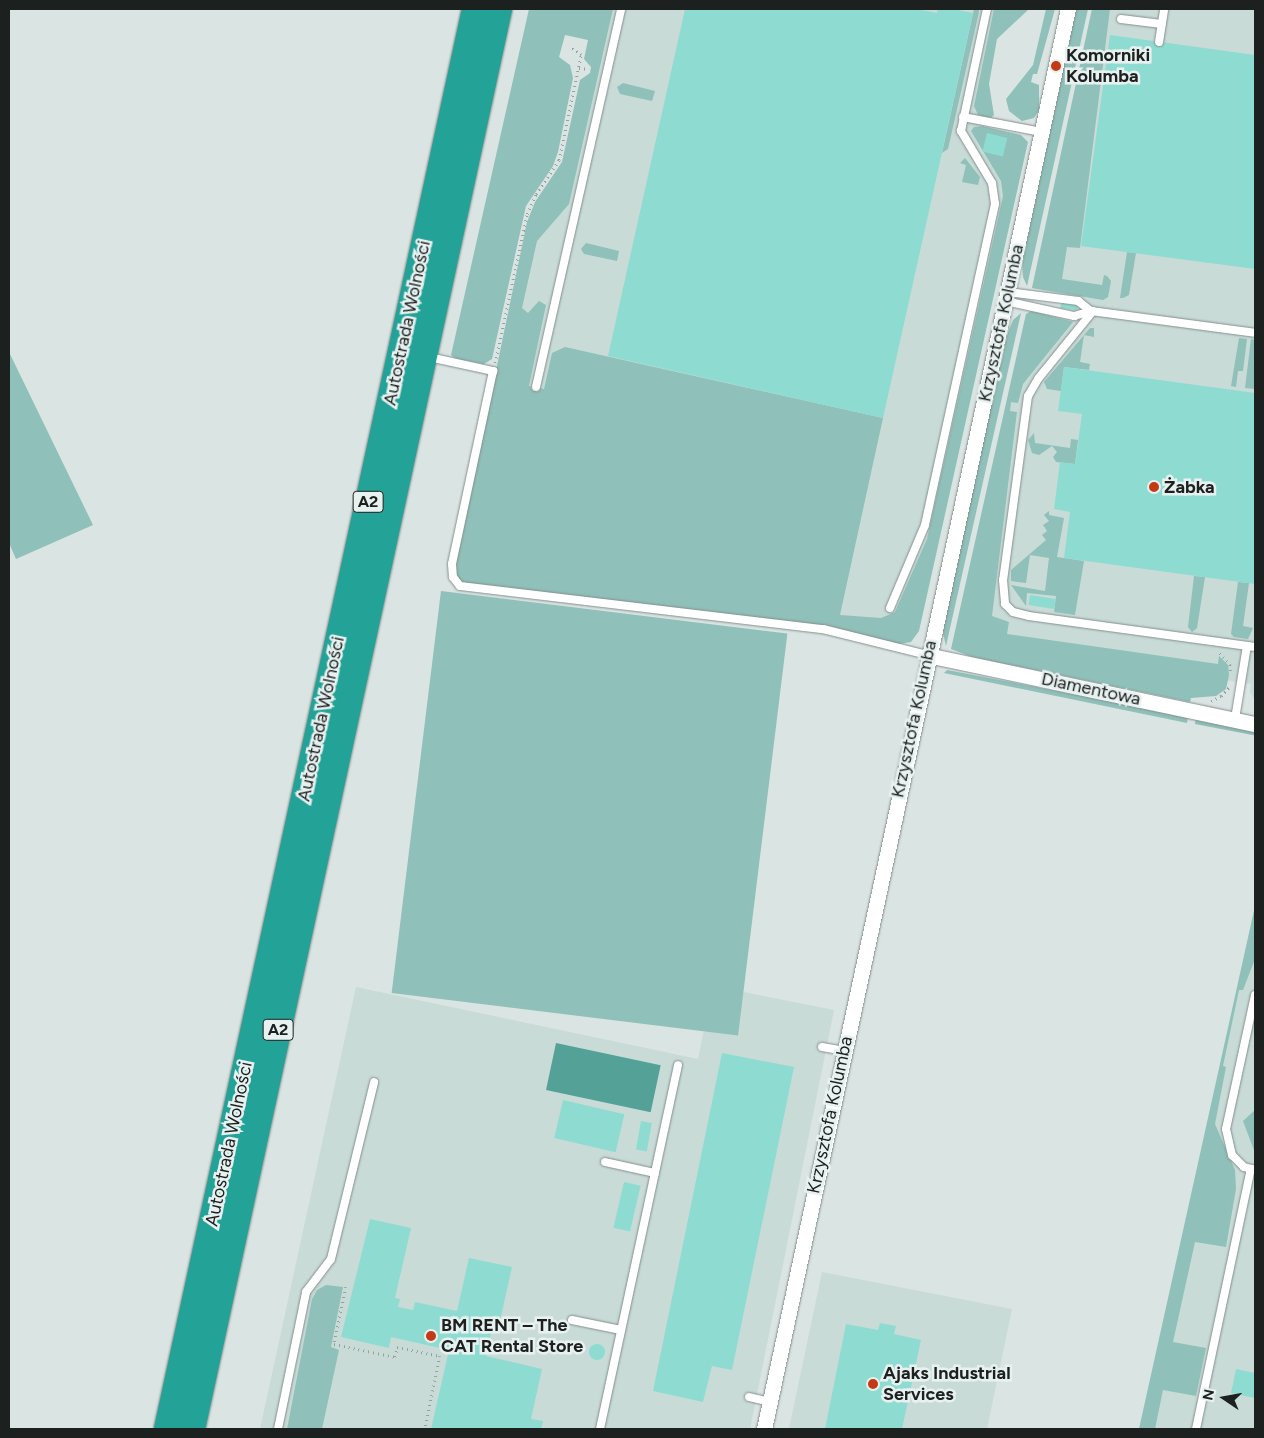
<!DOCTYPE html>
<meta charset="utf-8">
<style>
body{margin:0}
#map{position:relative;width:1264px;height:1438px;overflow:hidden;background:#dae4e2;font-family:Figtree,sans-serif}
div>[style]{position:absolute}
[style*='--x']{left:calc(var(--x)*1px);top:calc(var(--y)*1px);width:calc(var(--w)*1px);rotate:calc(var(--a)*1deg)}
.built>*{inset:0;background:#c8dbd7}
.green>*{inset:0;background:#8fc0b9;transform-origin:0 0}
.water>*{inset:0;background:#54a198;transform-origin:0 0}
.building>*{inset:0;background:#8edcd1;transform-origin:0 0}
.round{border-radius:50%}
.path>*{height:2.5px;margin-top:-1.25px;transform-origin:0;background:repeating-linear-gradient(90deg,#98a09e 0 1px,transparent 0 5px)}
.roads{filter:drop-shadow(0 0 1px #858e8d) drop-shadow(0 0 1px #858e8d)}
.service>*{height:8px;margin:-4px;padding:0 4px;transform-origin:4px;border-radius:4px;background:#fff}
.minor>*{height:15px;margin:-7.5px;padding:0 7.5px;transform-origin:7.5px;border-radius:7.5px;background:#fff}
.motorway>*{height:26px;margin:-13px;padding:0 13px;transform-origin:13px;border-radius:13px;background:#23a397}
.dots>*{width:14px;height:14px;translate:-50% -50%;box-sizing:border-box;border:2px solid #e7f1f0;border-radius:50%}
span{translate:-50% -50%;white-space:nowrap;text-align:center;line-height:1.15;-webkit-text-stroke:5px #e7f1f0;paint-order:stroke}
.shield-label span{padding:1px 4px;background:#e7f1f0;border:1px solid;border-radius:4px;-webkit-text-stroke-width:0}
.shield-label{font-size:16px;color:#1c201f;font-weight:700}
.poi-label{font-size:18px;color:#1c201f;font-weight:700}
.left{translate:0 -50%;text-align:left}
.street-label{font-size:18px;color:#1c201f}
.frame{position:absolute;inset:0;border:10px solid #1c201f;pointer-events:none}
.north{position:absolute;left:1199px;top:1373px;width:50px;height:50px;-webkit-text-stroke:4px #e7f1f0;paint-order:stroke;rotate:282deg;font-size:14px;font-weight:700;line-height:20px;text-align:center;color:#1c201f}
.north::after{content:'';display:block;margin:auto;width:18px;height:22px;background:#1c201f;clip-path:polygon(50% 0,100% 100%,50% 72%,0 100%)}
</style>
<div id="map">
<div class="built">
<div style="clip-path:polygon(607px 9px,1022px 9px,993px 36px,984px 81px,987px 101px,981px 130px,1017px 138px,937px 532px,896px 630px,471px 583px,539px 212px,570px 179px)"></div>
<div style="clip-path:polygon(1092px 9px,1255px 9px,1255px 700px,1250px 692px,1251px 684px,972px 641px,972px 559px,1026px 314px,1031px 311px,1067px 319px,1069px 310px,1061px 308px,1061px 303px,1056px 303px,1057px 294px,1032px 288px)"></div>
<div style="clip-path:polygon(1255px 906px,1255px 1429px,1139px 1429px,1206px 1133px)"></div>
<div style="clip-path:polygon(713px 986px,834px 1010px,750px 1429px,260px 1429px,356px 987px,698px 1059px)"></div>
<div style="clip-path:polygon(822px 1272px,1012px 1309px,987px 1429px,789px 1429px)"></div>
</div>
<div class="green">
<div style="clip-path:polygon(529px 9px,613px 9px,569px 204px,537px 241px,522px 308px,528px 313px,539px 301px,546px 305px,529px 386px,544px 389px,552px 353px,565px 347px,883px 418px,840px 615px,881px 618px,895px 612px,927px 539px,1003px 196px,1001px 181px,971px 131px,974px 127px,982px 126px,1021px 135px,1028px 142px,919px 631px,911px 642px,899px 644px,842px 630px,463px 584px,456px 576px,456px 562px,527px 222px,535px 202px,562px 162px,580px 80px,590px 73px,591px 67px,584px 59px,588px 40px,565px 35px,559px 57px,570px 65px,573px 78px,558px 152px,553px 166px,526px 206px,492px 359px,484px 364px,456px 359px,451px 355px)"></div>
<div style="clip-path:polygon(974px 9px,979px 9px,979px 12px,948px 149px,942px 153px)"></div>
<div style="clip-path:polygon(994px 9px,1029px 9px,997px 39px,989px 84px,994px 115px,991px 118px,978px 115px,974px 106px)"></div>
<div style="clip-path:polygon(1046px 9px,1055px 9px,1037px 74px,1033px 74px,1031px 82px,1039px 85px,1039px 110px,1034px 118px,1022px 121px,1009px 111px,1006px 99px,1033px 65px)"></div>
<div style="clip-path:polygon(1076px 9px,1088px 9px,1027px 286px,1023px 277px,1022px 263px)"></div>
<div style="clip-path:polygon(1092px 9px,1110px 9px,1080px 248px,1067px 247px,1062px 279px,1102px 285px,1104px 275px,1107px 276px,1111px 281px,1108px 297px,1103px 300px,1032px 288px)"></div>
<div style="clip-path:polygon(623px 83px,655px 91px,652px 101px,620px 94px,617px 87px)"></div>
<div style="clip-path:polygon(965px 158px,980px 177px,978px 185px,962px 182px,966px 165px,960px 163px)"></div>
<div style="clip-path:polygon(586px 243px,619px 251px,617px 261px,584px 254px,581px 249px)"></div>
<div style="clip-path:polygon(1127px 252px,1136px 253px,1129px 295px,1123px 298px,1120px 298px)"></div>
<div style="clip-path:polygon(1031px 311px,1073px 322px,1023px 384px,1018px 403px,1011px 402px,1010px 411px,1017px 412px,992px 616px,1009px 622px,1007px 634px,1218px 664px,1219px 656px,1228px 665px,1229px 675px,1226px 689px,1216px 696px,1191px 698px,1190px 702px,972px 657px,951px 649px,1026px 314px)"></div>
<div style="clip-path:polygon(1021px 313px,946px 646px,942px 629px,944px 611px,1007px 335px,1013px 320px)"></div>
<div style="clip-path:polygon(1090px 328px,1094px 328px,1094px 337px,1084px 335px,1080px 362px,1090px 364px,1089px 370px,1064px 367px,1061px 391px,1047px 389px,1044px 382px)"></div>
<div style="clip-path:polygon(1239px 338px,1247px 339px,1243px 371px,1238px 371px,1236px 387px,1231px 386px)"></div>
<div style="clip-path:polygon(1251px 339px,1255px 340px,1255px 389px,1245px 388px)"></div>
<div style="clip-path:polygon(9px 352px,93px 525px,16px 559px,9px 543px)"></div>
<div style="clip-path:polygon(1034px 433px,1035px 443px,1070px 448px,1071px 439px,1078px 440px,1075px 464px,1056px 462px,1053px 457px,1057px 452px,1052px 446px,1039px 455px,1032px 453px,1028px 440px)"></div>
<div style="clip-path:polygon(1049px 511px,1049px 515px,1064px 518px,1057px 557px,1084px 561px,1075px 615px,1054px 612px,1056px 596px,1027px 593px,1026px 606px,1011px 585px,1045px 591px,1049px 558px,1030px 555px,1026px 583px,1011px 581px,1011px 570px,1046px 540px,1042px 535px,1047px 531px,1043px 525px,1049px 521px,1044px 515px)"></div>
<div style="clip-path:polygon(1194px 576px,1205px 577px,1197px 628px,1192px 632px,1188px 627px)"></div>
<div style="clip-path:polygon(1238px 582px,1249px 583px,1243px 626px,1253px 628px,1248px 639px,1234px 637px,1231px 634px)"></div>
<div style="left:441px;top:591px;width:349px;height:405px;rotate:7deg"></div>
<div style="clip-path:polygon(947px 670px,1188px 716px,1187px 723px,944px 673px)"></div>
<div style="left:1196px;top:718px;width:60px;height:6px;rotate:11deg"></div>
<div style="clip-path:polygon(1255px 906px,1255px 959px,1243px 990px,1239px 990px,1223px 1066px,1226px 1067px,1215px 1124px,1235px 1170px,1236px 1189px,1226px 1247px,1195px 1242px,1173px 1342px,1206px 1348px,1196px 1396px,1163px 1390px,1155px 1429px,1139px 1429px)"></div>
<div style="clip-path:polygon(1255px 1110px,1255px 1153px,1243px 1121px)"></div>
<div style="clip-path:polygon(326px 1285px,343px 1287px,331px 1347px,339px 1350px,322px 1429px,287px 1429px,312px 1299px,317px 1290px)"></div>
</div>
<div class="water">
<div style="left:556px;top:1043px;width:107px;height:48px;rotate:12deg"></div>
</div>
<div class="building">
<div style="clip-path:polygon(685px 9px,916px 9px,937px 13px,938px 9px,953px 9px,973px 13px,883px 418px,608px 356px)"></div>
<div style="clip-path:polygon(1110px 35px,1255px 55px,1255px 269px,1081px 246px)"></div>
<div style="left:987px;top:133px;width:21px;height:19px;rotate:14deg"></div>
<div style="left:1061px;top:303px;width:17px;height:5px;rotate:7deg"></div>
<div style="clip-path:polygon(1064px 367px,1255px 393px,1255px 584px,1064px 558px,1070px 512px,1054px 509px,1060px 462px,1075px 464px,1082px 414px,1058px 411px)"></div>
<div style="left:1030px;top:595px;width:26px;height:10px;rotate:9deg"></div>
<div style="clip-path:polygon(722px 1053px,794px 1067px,732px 1370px,712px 1366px,703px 1402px,653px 1391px)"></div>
<div style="left:563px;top:1100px;width:63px;height:39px;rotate:13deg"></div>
<div style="left:641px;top:1121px;width:11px;height:29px;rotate:10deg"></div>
<div style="left:624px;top:1182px;width:17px;height:47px;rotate:13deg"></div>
<div style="clip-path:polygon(370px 1219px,411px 1228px,395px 1298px,400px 1299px,398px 1307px,413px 1310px,415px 1302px,457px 1311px,469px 1258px,512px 1267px,500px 1321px,494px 1320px,486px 1356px,542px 1369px,531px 1419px,543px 1421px,541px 1429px,431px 1429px,449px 1350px,391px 1337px,389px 1348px,341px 1337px)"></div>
<div style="clip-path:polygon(880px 1323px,896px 1326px,894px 1334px,921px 1340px,902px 1429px,825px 1429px,846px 1324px,878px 1330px)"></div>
<div class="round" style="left:589px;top:1344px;width:16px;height:16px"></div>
<div style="clip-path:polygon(1236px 1369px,1255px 1373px,1255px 1398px,1231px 1393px)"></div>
</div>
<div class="path">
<div style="--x:579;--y:68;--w:10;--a:6"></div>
<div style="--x:495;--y:363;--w:152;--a:-77.9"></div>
<div style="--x:527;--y:214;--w:22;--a:-66"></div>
<div style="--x:536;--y:194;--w:41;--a:-55.9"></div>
<div style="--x:559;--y:160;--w:107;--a:-78.2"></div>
<div style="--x:581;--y:55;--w:12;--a:-145"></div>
<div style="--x:1220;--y:653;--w:16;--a:50"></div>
<div style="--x:1230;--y:665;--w:8;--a:83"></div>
<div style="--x:1211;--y:701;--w:11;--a:-27"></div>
<div style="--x:1221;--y:696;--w:13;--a:-48"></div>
<div style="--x:346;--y:1287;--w:58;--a:101.9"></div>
<div style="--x:334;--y:1344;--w:62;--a:12"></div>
<div style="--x:395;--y:1357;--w:10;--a:-79"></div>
<div style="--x:397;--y:1347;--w:44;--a:11.8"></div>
<div style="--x:440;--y:1356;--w:75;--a:101.6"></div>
</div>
<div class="roads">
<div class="service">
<div style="--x:1121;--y:19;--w:41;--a:7"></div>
<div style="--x:1159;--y:42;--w:33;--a:-81"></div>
<div style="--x:963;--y:117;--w:80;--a:10.8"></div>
<div style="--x:1008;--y:292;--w:71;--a:7.3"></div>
<div style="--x:1078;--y:301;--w:16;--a:38"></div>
<div style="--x:1005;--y:301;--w:71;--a:12.3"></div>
<div style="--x:1074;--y:316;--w:18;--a:-16"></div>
<div style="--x:1091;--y:311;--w:165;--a:7.6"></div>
<div style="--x:1093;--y:311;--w:87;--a:129"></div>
<div style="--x:1038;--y:379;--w:20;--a:120"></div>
<div style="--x:1028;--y:396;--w:186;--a:97.7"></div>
<div style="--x:1003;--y:580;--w:24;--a:85"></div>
<div style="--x:1005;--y:604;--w:11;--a:45"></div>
<div style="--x:1013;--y:612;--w:16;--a:14"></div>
<div style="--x:1029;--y:616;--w:228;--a:7.8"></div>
<div style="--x:429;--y:357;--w:66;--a:12.3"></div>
<div style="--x:493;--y:371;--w:197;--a:102"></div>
<div style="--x:452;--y:564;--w:13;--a:86"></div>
<div style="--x:453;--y:577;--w:11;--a:52"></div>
<div style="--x:460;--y:586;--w:366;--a:6.8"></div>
<div style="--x:823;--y:629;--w:107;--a:14"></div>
<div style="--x:536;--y:387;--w:387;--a:-77.3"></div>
<div style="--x:890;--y:608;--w:90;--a:-67.1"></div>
<div style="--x:925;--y:525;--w:329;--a:-77.7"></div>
<div style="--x:995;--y:204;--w:21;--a:-98"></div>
<div style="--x:992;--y:183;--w:61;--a:-120.8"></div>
<div style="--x:961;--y:131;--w:125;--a:-78"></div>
<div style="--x:1235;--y:719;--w:74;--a:-80.7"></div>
<div style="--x:1255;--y:995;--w:137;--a:102.2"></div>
<div style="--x:1226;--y:1129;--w:27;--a:77"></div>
<div style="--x:1232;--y:1155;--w:17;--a:45"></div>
<div style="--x:1244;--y:1167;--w:11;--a:15"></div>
<div style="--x:822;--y:1047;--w:22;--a:10"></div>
<div style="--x:605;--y:1162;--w:51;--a:12.4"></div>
<div style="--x:572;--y:1320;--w:50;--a:11.5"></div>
<div style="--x:749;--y:1397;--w:22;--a:13"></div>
<div style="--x:278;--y:1429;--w:140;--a:-78.4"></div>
<div style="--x:306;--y:1292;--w:41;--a:-52.9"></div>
<div style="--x:331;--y:1259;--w:182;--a:-76.3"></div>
<div style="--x:600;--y:1429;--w:372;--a:-77.9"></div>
<div style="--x:1196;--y:1429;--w:266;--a:-78.1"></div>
</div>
<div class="minor">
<div style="--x:927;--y:655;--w:335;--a:11.9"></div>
<div style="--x:764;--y:1429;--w:1452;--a:-77.92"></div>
</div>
<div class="motorway">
<div style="--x:167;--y:1429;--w:1453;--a:-77.76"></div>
<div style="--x:192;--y:1429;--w:1453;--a:-77.8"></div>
</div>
</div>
<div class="dots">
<div style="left:1056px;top:66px;background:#c43a14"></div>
<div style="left:1154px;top:487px;background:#c43a14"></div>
<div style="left:431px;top:1336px;background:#c43a14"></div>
<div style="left:873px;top:1384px;background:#c43a14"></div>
</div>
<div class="shield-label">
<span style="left:368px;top:502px">A2</span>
<span style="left:278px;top:1030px">A2</span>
</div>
<div class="poi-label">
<span class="left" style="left:1066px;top:66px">Komorniki<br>Kolumba</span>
<span class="left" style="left:1164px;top:487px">Żabka</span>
<span class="left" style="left:441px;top:1336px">BM RENT – The<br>CAT Rental Store</span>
<span class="left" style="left:883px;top:1384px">Ajaks Industrial<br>Services</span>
</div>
<div class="street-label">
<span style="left:407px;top:323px;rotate:-78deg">Autostrada Wolności</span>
<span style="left:1001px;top:323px;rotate:-78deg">Krzysztofa Kolumba</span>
<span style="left:1091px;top:689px;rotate:12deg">Diamentowa</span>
<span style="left:321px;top:719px;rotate:-78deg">Autostrada Wolności</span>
<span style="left:914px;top:719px;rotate:-78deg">Krzysztofa Kolumba</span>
<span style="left:830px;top:1115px;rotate:-78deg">Krzysztofa Kolumba</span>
<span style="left:229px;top:1144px;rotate:-78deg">Autostrada Wolności</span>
</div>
<div class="frame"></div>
<div class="north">N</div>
</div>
